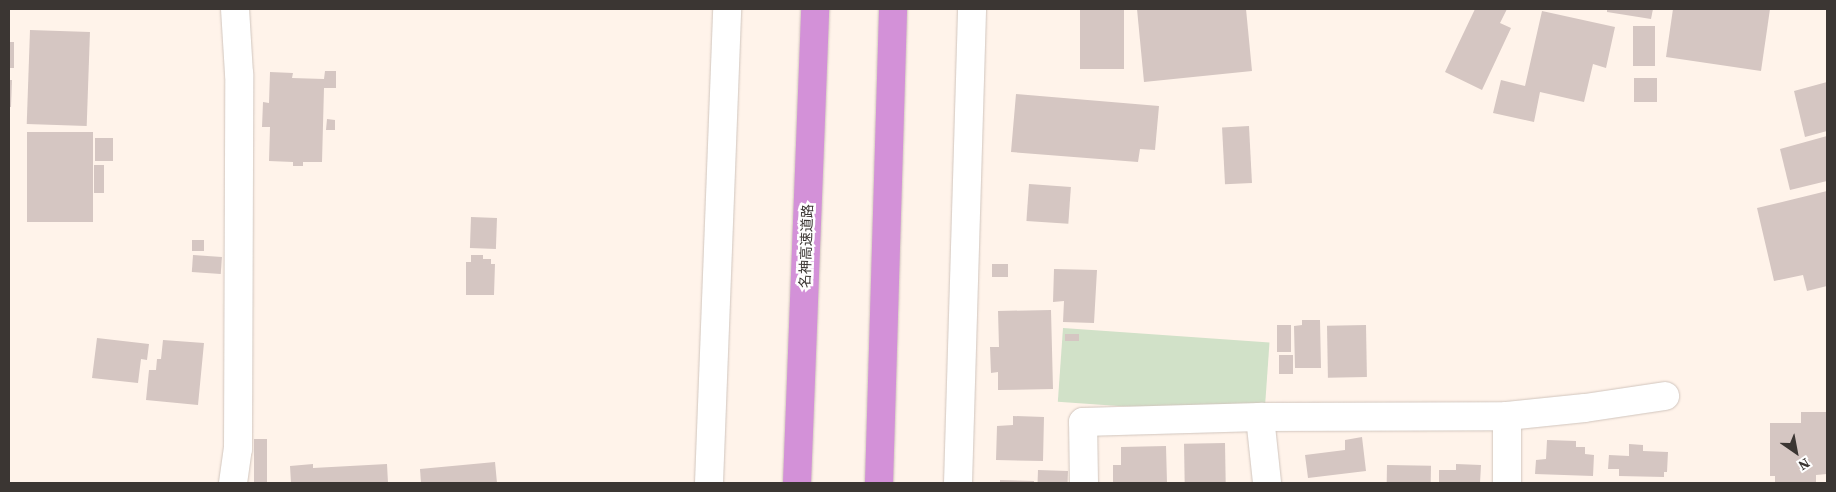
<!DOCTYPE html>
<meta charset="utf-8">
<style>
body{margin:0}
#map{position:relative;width:1836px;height:492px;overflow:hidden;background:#fff3ea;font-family:"Source Serif 4","Noto Sans JP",serif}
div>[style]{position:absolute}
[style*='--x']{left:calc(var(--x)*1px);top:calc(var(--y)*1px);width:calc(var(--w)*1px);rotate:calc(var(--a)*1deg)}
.green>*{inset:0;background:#d1e1c8;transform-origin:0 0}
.building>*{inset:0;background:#d5c6c2;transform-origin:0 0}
.roads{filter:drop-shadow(0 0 1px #d1c5bd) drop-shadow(0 0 1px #d1c5bd)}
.street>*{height:28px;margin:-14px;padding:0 14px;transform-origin:14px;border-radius:14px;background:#fff}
.highway>*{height:28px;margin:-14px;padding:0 14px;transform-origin:14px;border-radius:14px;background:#d391d8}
span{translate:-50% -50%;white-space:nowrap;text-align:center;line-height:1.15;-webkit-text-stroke:5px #fff;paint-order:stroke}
.street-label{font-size:14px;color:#3b3633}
.frame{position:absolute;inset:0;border:10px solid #3b3633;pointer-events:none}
.north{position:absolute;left:1771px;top:427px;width:50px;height:50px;-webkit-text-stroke:4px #fff;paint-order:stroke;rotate:147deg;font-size:14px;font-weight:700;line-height:20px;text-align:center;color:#3b3633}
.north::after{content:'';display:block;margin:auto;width:18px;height:22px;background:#3b3633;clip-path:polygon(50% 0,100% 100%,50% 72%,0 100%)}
</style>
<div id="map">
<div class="green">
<div style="left:1063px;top:328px;width:207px;height:74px;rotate:4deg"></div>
</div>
<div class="building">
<div style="left:1080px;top:9px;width:44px;height:60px"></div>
<div style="clip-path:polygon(1137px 9px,1246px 9px,1252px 71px,1144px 82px)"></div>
<div style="clip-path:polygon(1475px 9px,1507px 9px,1500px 23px,1511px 28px,1482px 90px,1445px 72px)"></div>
<div style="clip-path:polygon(1607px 9px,1653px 9px,1651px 19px,1607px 12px)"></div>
<div style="clip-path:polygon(1673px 9px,1770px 9px,1761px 71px,1666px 57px)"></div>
<div style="clip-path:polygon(1542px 11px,1615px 27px,1606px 68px,1593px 64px,1584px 102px,1540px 92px,1534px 122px,1493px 113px,1501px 80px,1525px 86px)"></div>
<div style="left:1633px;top:26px;width:22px;height:40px"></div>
<div style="left:30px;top:30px;width:60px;height:94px;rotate:2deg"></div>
<div style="left:9px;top:42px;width:5px;height:26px"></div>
<div style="clip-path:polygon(325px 71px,336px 71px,336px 88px,324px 88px,322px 162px,303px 162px,303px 166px,293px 166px,293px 162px,269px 161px,270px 127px,262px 127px,263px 102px,269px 103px,270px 72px,293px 73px,292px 78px,324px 79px)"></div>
<div style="left:1634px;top:78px;width:23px;height:24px"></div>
<div style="clip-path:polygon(9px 80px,12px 80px,11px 107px,9px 107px)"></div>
<div style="clip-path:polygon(1827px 82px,1827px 131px,1805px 137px,1794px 91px)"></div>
<div style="clip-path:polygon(1016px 94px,1159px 106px,1155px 150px,1140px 149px,1138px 162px,1011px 152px)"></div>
<div style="clip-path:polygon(327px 119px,335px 120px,335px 130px,326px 130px)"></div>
<div style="left:1249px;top:126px;width:57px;height:27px;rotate:87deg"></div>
<div style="left:27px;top:132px;width:66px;height:90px"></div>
<div style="clip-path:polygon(1827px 136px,1827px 181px,1790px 190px,1780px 149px)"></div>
<div style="left:95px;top:138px;width:18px;height:23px"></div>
<div style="left:94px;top:165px;width:10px;height:28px"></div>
<div style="left:1029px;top:184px;width:42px;height:37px;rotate:4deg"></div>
<div style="clip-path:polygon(1827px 191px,1827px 286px,1807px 291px,1803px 275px,1774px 281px,1757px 208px)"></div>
<div style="left:471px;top:217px;width:26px;height:31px;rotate:2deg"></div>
<div style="left:192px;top:240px;width:12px;height:11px"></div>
<div style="left:193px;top:255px;width:29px;height:17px;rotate:4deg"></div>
<div style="clip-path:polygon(471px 255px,483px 255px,483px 259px,491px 259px,491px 264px,495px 264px,494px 295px,466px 295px,466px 262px,471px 262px)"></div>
<div style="left:992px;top:264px;width:16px;height:13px"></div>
<div style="clip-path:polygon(1054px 269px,1097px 270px,1094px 323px,1063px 322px,1064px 301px,1053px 302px)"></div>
<div style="clip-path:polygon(1051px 310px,1053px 389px,998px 390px,998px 372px,991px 373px,990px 347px,999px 347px,998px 311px)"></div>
<div style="clip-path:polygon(1302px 320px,1320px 320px,1321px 368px,1295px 368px,1294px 326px,1302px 325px)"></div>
<div style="left:1277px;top:325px;width:14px;height:27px"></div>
<div style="left:1366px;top:325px;width:52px;height:39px;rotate:89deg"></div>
<div style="left:1065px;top:334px;width:14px;height:7px"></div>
<div style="clip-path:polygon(97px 338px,149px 344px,147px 360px,141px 359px,138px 383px,92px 378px)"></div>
<div style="clip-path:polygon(163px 340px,204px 343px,198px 405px,146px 400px,149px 370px,156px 370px,157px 359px,161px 359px)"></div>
<div style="left:1279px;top:355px;width:14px;height:19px"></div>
<div style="clip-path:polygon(1801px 412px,1827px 412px,1827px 474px,1816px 475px,1816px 483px,1775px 483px,1775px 476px,1770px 476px,1770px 423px,1801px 423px)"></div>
<div style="clip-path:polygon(1013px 416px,1044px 417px,1043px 461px,996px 460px,997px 426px,1013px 425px)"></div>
<div style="clip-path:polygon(1362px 437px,1366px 471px,1308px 478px,1305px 455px,1345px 450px,1345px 440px)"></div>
<div style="left:254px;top:439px;width:13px;height:44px"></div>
<div style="clip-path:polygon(1547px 440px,1576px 441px,1576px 447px,1585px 447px,1585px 454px,1594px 455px,1593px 476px,1535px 474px,1536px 460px,1546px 459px)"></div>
<div style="left:1225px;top:443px;width:40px;height:41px;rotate:89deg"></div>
<div style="clip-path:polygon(1629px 444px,1643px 445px,1643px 451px,1668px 452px,1667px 472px,1664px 472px,1664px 477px,1619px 476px,1619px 469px,1608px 469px,1609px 455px,1629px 456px)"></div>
<div style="clip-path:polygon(1166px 446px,1167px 483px,1113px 483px,1113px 465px,1121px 465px,1121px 447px)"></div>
<div style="clip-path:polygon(495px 462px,497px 483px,421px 483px,420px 469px)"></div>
<div style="clip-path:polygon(313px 464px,313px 468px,387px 464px,388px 483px,291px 483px,290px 466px)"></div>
<div style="clip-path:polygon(1456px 464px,1481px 465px,1480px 483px,1439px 483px,1439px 470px,1456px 470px)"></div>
<div style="left:1387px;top:465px;width:44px;height:18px;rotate:1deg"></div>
<div style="left:1038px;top:470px;width:30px;height:13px;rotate:2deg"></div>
<div style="clip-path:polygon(1000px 480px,1034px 481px,1034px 483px,1000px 483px)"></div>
</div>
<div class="roads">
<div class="street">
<div style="--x:1507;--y:416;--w:67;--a:90"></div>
<div style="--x:1260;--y:417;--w:66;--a:83.9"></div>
<div style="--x:233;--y:483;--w:34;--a:-82"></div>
<div style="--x:238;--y:449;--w:375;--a:-89.8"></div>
<div style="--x:239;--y:74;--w:65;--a:-93.5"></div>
<div style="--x:709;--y:483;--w:474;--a:-87.8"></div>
<div style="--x:958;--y:483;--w:474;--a:-88.3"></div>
<div style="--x:1084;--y:483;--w:61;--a:-90.9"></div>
<div style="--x:1083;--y:422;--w:177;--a:-1.6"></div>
<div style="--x:1260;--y:417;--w:247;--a:-0.2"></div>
<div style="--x:1507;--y:416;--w:78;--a:-5.9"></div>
<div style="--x:1585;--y:408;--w:81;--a:-8.5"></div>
</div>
<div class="highway">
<div style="--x:797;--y:483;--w:474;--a:-87.8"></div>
<div style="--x:879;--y:483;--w:474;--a:-88.3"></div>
</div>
</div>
<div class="street-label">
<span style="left:806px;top:246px;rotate:-88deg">名神高速道路</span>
</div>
<div class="frame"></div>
<div class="north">N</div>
</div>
